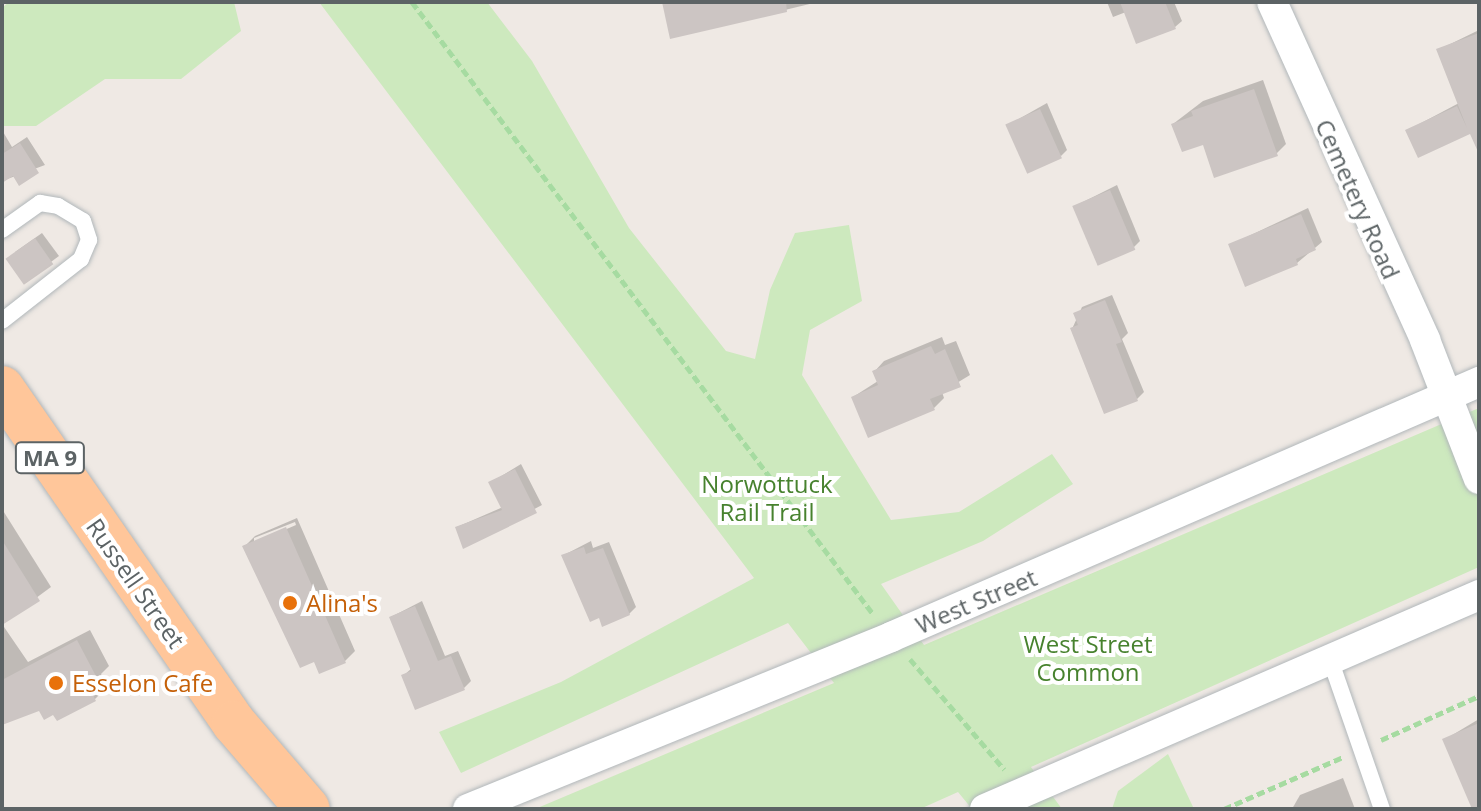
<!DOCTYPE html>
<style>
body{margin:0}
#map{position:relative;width:1481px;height:811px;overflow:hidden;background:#efe9e4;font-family:"Open Sans",sans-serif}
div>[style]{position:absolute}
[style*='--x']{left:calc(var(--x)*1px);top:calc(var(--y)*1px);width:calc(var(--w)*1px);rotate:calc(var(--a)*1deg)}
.green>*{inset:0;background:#cde9be}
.shadow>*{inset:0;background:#0003}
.building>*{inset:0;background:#ccc5c3;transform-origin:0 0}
.path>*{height:5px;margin-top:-2.5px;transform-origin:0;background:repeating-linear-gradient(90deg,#a6dba1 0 8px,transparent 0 12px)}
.roads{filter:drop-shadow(0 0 2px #b1b7ba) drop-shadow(0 0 2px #b1b7ba)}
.service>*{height:16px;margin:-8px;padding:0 8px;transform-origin:8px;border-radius:8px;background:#fff}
.minor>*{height:30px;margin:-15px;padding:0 15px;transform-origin:15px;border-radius:15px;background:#fff}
.trunk>*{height:44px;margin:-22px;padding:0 22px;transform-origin:22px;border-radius:22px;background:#ffc69a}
.dots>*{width:22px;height:22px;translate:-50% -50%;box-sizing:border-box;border:4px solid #fff;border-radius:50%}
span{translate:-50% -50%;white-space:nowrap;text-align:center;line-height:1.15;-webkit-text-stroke:8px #fff;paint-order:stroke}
.shield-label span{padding:2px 6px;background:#fff;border:2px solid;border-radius:6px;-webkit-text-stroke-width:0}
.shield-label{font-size:22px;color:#5c6365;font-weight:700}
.street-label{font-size:24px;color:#5c6365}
.park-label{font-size:24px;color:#47822e}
.food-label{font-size:24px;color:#c56008}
.left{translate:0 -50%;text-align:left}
.frame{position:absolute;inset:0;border:4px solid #5c6365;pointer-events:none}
</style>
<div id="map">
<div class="green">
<div style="clip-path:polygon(9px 2px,234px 2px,241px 31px,181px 79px,105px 79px,36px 126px,2px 126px,2px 8px)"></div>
<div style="clip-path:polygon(319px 2px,487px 2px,532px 61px,629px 228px,726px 351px,755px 359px,770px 290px,795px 233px,849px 225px,862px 301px,810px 330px,802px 375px,891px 520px,959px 512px,1052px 454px,1073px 484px,983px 541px,881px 584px,924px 645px,1479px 408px,1479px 567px,1031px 767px,1062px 809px,972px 809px,958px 792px,920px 809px,535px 809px,834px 683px,788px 623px,461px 773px,439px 732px,561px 682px,754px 578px)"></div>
<div style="clip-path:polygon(1168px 754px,1194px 809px,1112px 809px,1118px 791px)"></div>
</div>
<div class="shadow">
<div style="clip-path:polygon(665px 2px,818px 2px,672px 37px)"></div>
<div style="clip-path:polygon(1107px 2px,1174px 2px,1182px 21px,1175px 27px,1126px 12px,1113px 17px)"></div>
<div style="clip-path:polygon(1479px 30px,1479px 104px,1469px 132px,1408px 130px,1459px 103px,1438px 50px)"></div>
<div style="clip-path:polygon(1263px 80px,1286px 144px,1276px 154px,1204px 142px,1173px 124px,1203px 101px)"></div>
<div style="clip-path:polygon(1047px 103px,1067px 150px,1061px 156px,1008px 125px)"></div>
<div style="clip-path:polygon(2px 130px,12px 147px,27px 137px,45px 165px,2px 181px)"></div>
<div style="clip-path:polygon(1117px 185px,1140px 241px,1133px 248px,1075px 206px)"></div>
<div style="clip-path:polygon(1308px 208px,1322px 242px,1297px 263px,1230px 245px)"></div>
<div style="clip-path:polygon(42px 233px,59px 256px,24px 282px,15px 252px)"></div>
<div style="clip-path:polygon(1112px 295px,1128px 333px,1122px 339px,1144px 392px,1137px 399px,1072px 329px,1082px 307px)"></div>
<div style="clip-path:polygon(942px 337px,945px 345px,956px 341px,970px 375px,942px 392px,944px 398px,934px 408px,853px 397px,878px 381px,874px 372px,884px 361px)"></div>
<div style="clip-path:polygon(521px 464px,542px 505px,464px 546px,457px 527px,503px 507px,490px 483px)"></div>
<div style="clip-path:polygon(2px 509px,51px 587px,2px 623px)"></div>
<div style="clip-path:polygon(evenodd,297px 518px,355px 651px,345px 661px,315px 659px,245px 546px,255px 536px,297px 518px,295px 522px,296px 525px,254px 543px,254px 538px,295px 522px)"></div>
<div style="clip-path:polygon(591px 541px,593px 548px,609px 542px,636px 607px,629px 614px,600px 616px,564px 555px)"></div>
<div style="clip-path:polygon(422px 601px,445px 656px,458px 651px,471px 681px,464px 688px,403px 676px,412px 668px,391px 617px)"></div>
<div style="clip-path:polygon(2px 624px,28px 662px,90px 630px,109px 666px,101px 674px,107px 687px,95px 699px,54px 712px,40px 709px,2px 723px)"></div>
<div style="clip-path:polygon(1479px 719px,1479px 800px,1444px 740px)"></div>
<div style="clip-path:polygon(1343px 778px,1355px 809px,1292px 809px,1300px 795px)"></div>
</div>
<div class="building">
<div style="clip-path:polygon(662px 2px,786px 2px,787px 12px,670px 39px)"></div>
<div style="clip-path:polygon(1120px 2px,1165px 2px,1176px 29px,1136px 44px)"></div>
<div style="clip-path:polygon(1479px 33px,1479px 154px,1470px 134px,1418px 158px,1405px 130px,1457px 106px,1467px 128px,1436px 49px)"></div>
<div style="clip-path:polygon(1254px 89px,1278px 156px,1214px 178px,1203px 145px,1182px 152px,1171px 124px,1193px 116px,1191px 111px)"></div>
<div style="left:1040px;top:109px;width:54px;height:38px;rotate:66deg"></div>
<div style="clip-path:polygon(20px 143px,39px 173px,19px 186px,13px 176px,2px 183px,2px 154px)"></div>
<div style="left:1110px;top:190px;width:65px;height:41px;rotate:67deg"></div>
<div style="clip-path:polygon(1301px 214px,1316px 250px,1296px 259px,1298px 265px,1245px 287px,1228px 244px)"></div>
<div style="left:35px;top:238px;width:32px;height:36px;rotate:55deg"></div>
<div style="clip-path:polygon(1105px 300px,1122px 342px,1116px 344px,1138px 401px,1104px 414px,1070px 328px,1078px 325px,1073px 313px)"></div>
<div style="clip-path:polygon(931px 346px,935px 354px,945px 349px,961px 387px,930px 399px,935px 410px,868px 438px,851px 397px,878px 385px,872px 371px)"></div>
<div style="clip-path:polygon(515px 469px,537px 513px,463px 549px,455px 527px,502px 510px,488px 482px)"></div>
<div style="clip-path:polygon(286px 527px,346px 663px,319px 674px,314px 662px,300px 668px,242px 546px)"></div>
<div style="clip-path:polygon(2px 540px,40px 601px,2px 625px)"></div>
<div style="clip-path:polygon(584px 547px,586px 554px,603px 548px,630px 615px,602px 627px,599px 618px,590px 622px,561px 555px)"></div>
<div style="clip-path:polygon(415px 606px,438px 661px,451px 656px,465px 690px,415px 710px,401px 675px,411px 671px,389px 617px)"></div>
<div style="clip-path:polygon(77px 640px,98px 680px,88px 685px,96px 701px,57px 721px,53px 715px,44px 720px,39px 711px,2px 725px,2px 680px)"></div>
<div style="clip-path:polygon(1479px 723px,1479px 809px,1472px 809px,1442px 739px)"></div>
</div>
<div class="path">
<div style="--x:412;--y:2;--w:766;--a:53.01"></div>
<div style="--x:910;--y:659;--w:145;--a:49.5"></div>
<div style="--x:1381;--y:740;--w:107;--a:-24.2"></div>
<div style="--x:1224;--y:809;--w:130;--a:-23.6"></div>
</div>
<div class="roads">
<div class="service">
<div style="--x:2;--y:230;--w:47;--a:-35.4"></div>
<div style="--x:40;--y:203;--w:18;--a:9"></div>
<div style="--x:58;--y:206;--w:29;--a:31"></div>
<div style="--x:83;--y:221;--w:20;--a:72"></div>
<div style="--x:89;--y:240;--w:21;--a:113"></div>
<div style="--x:81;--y:259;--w:100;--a:141.9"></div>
<div style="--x:1330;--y:659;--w:159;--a:70.9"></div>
</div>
<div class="minor">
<div style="--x:1272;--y:2;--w:371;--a:65.6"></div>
<div style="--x:1425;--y:340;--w:149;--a:68.8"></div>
<div style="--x:468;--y:809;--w:457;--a:-22.1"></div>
<div style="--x:891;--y:637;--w:641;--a:-23.45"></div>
<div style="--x:985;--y:809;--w:538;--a:-23.42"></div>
</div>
<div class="trunk">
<div style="--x:2;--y:388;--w:407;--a:55.3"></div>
<div style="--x:234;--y:723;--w:113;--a:49.3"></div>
</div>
</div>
<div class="dots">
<div style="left:290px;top:603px;background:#e8710a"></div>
<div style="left:56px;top:683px;background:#e8710a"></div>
</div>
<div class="shield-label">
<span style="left:50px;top:458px">MA 9</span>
</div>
<div class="street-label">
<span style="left:1358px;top:199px;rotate:66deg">Cemetery Road</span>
<span style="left:136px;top:583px;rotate:55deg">Russell Street</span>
<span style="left:976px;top:601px;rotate:-23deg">West Street</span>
</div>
<div class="park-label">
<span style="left:767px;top:498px">Norwottuck<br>Rail Trail</span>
<span style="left:1088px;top:658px">West Street<br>Common</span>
</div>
<div class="food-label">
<span class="left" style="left:306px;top:603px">Alina's</span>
<span class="left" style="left:72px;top:683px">Esselon Cafe</span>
</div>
<div class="frame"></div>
</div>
